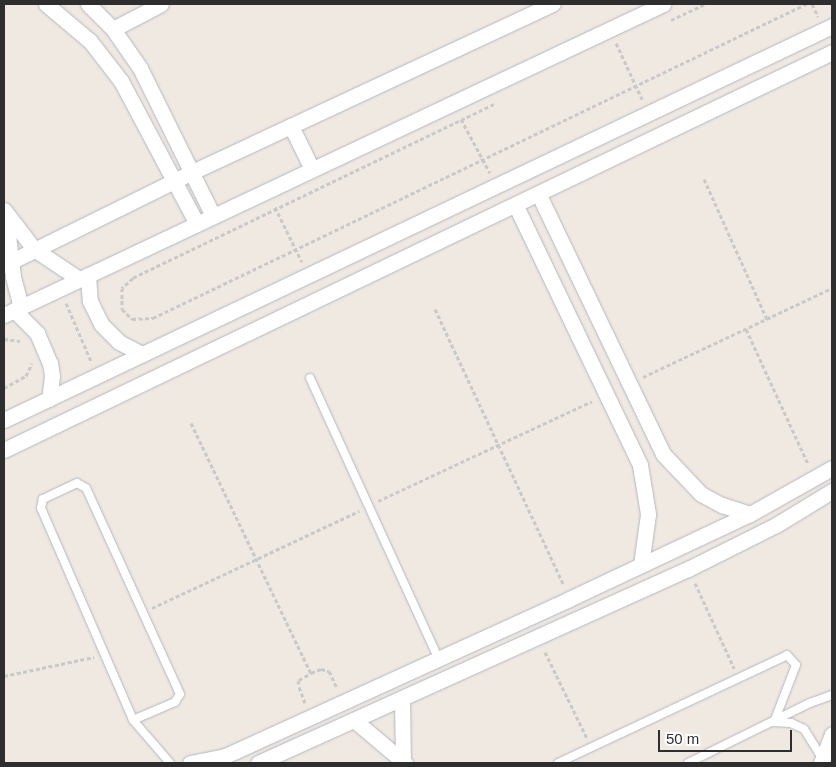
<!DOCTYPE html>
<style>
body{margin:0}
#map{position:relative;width:836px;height:767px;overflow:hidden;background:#efe9e1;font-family:Helvetica,sans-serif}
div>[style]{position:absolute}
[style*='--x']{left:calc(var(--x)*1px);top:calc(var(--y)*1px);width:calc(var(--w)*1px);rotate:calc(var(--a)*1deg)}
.path>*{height:3px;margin-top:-1.5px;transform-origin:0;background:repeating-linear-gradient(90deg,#c9c9c9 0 4px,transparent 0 6.5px)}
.roads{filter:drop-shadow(0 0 1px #b4b7c1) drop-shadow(0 0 1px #b4b7c1)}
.service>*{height:8px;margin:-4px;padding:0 4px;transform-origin:4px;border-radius:4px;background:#fff}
.minor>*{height:15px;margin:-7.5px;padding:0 7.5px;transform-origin:7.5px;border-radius:7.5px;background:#fff}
span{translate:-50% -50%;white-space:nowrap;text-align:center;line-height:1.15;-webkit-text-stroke:4.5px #fff;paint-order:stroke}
.frame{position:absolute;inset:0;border:5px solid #2e2e2e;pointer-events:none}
.scale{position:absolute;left:658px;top:730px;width:134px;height:22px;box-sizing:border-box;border:2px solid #2e2e2e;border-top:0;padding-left:6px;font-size:15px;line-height:18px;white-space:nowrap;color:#2e2e2e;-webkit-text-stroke:4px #fff;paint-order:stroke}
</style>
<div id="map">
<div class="path">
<div style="--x:812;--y:4;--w:14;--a:65"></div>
<div style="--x:671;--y:20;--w:38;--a:-25"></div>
<div style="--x:616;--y:43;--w:62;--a:65.1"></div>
<div style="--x:494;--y:104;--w:401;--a:154.3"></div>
<div style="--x:133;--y:278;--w:15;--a:138"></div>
<div style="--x:122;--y:288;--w:21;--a:90"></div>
<div style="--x:122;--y:309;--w:14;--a:45"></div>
<div style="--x:132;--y:319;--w:21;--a:-3"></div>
<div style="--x:153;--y:318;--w:725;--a:-25.68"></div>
<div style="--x:461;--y:119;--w:61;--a:61.8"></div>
<div style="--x:704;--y:179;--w:154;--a:65.8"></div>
<div style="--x:275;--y:207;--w:61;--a:63.9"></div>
<div style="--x:66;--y:303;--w:63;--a:66.7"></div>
<div style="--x:435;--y:309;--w:303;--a:65"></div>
<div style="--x:746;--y:329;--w:149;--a:65.3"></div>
<div style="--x:4;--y:339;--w:16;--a:7"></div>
<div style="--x:643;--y:377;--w:209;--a:-25.2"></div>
<div style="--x:4;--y:388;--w:25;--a:-29"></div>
<div style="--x:26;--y:376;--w:14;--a:-65"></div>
<div style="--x:191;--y:423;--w:277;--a:64.4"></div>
<div style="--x:378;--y:501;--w:236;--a:-25"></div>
<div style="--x:695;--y:583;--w:94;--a:65.4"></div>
<div style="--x:152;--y:608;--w:229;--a:-25.1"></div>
<div style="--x:545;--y:652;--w:96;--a:64"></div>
<div style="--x:4;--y:676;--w:92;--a:-11.9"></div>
<div style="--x:305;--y:703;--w:20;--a:-110"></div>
<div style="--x:298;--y:684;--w:4;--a:-76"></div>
<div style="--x:299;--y:680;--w:14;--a:-30"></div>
<div style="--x:311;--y:673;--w:11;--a:-22"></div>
<div style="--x:321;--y:669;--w:8;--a:14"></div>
<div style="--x:329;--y:671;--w:19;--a:65"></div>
</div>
<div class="roads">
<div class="service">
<div style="--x:310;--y:378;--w:308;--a:65.4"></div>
<div style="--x:133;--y:720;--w:46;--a:-23.2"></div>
<div style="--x:175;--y:702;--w:9;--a:-58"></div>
<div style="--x:180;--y:694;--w:226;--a:-114.5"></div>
<div style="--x:86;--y:488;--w:10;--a:-151"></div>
<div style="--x:77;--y:483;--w:38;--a:155"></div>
<div style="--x:43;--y:499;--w:9;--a:103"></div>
<div style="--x:41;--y:508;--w:231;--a:66.5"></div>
<div style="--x:133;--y:720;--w:57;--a:49.3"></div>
<div style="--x:774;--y:722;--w:17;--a:3"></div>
<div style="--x:791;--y:723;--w:14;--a:25"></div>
<div style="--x:804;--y:729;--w:34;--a:58"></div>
<div style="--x:558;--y:763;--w:253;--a:-25.2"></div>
<div style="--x:787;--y:655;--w:13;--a:48"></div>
<div style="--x:796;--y:665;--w:61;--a:111.1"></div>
<div style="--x:688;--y:763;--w:136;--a:-26.2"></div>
<div style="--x:810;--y:703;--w:23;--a:-20"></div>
</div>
<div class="minor">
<div style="--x:46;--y:4;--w:57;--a:40.1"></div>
<div style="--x:90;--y:41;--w:51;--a:52.2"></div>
<div style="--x:121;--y:81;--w:160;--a:62"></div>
<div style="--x:88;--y:4;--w:35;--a:45"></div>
<div style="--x:113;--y:29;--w:47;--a:55.3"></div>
<div style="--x:140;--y:68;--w:163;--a:63.7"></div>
<div style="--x:113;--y:29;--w:54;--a:-27.5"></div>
<div style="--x:291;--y:126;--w:48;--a:64"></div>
<div style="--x:539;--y:195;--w:287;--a:64.4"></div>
<div style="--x:663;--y:454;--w:55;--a:46.5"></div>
<div style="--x:701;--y:494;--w:24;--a:28"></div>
<div style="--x:722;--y:505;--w:29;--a:18"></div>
<div style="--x:516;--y:206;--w:287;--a:64.4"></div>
<div style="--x:640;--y:465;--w:50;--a:80.7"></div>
<div style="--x:648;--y:514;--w:51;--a:97.8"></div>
<div style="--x:4;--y:210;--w:49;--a:52.4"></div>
<div style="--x:34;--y:249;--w:54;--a:33.7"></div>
<div style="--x:6;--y:218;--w:59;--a:83.2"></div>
<div style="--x:13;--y:277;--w:30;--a:75"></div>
<div style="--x:4;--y:265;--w:210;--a:-26.3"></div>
<div style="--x:192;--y:172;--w:398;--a:-25"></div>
<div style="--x:88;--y:275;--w:26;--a:86"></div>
<div style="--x:90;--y:301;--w:25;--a:64"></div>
<div style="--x:101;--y:324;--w:25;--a:45"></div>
<div style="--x:119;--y:342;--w:26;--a:28"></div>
<div style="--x:14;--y:310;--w:33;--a:45"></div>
<div style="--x:37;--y:333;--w:33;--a:67"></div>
<div style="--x:50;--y:363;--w:13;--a:81"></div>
<div style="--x:52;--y:376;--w:23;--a:97"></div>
<div style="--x:4;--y:315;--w:729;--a:-25.26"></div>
<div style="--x:4;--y:420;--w:917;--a:-25.45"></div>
<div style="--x:4;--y:450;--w:919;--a:-25.67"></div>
<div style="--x:402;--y:698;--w:61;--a:89.1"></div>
<div style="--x:354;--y:720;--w:67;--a:40.1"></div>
<div style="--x:190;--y:763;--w:36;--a:-11"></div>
<div style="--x:225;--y:756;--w:378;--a:-24.5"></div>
<div style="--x:569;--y:599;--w:200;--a:-25.2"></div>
<div style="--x:750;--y:514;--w:94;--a:-29.3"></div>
<div style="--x:258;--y:763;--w:472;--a:-24.3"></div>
<div style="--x:688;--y:569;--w:98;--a:-26.6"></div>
<div style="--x:776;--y:525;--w:66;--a:-31.3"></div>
<div style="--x:821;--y:763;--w:31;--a:-69"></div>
</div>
</div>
<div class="frame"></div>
<div class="scale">50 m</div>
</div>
